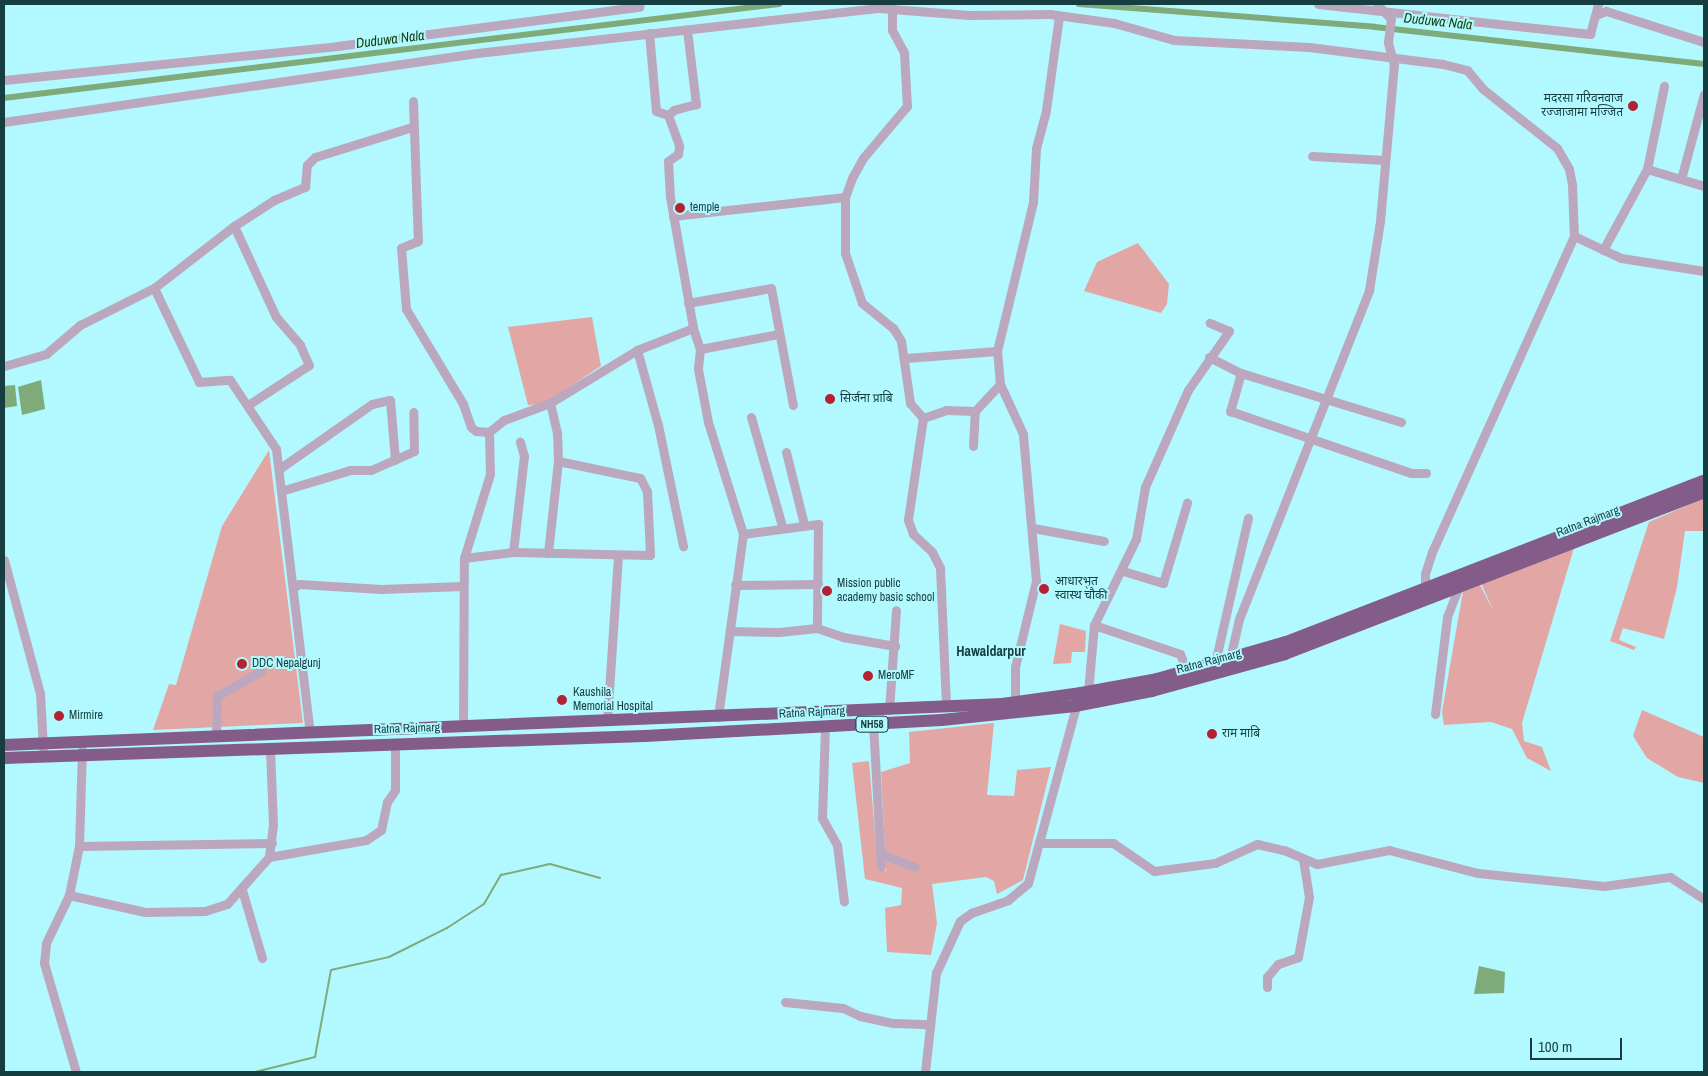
<!DOCTYPE html>
<meta charset="utf-8">
<style>
body{margin:0}
#map{position:relative;width:1708px;height:1076px;overflow:hidden;background:#b1f9fe;font-family:"Archivo Narrow","Noto Sans Devanagari",sans-serif}
div>[style]{position:absolute}
[style*='--x']{left:calc(var(--x)*1px);top:calc(var(--y)*1px);width:calc(var(--w)*1px);rotate:calc(var(--a)*1deg)}
.green>*{inset:0;background:#e2a7a5}
.water>*{inset:0;background:#7faa79}
.stream>*{height:2px;margin:-1px;padding:0 1px;transform-origin:1px;border-radius:1px;background:#7faa79}
.canal>*{height:6px;margin:-3px;padding:0 3px;transform-origin:3px;border-radius:3px;background:#7faa79}
.minor>*{height:9px;margin:-4.5px;padding:0 4.5px;transform-origin:4.5px;border-radius:4.5px;background:#bba8be}
.highway>*{height:12px;margin:-6px;padding:0 6px;transform-origin:6px;border-radius:6px;background:#845c8a}
.dots>*{width:14px;height:14px;translate:-50% -50%;box-sizing:border-box;border:2px solid #b1f9fe;border-radius:50%}
span{translate:-50% -50%;white-space:nowrap;text-align:center;line-height:1.15;-webkit-text-stroke:4px #b1f9fe;paint-order:stroke}
.shield-label span{padding:1px 4px;background:#b1f9fe;border:1px solid;border-radius:4px;-webkit-text-stroke-width:0}
.shield-label{font-size:11px;color:#163e41;font-weight:700}
.poi-label{font-size:12px;color:#163e41}
.right{translate:-100% -50%;text-align:right}
.left{translate:0 -50%;text-align:left}
.street-label{font-size:12px;color:#163e41}
.water-label{font-size:14px;color:#113d0b;font-style:italic}
.neighbourhood-label{font-size:14px;color:#163e41;font-weight:700}
.frame{position:absolute;inset:0;border:5px solid #163e41;pointer-events:none}
.scale{position:absolute;left:1530px;top:1038px;width:92px;height:22px;box-sizing:border-box;border:2px solid #163e41;border-top:0;padding-left:6px;font-size:15px;line-height:18px;white-space:nowrap;color:#163e41;-webkit-text-stroke:4px #b1f9fe;paint-order:stroke}
</style>
<div id="map">
<div class="green">
<div style="clip-path:polygon(1138px 243px,1169px 284px,1167px 304px,1161px 313px,1084px 291px,1097px 262px)"></div>
<div style="clip-path:polygon(592px 317px,601px 366px,544px 404px,528px 405px,508px 327px)"></div>
<div style="clip-path:polygon(269px 450px,303px 723px,153px 730px,169px 684px,176px 685px,222px 526px)"></div>
<div style="clip-path:polygon(1704px 498px,1704px 531px,1685px 531px,1677px 587px,1664px 639px,1623px 628px,1619px 640px,1636px 647px,1634px 650px,1610px 641px,1649px 522px)"></div>
<div style="clip-path:polygon(1574px 548px,1522px 723px,1524px 741px,1542px 747px,1551px 771px,1527px 758px,1512px 729px,1491px 722px,1444px 725px,1442px 712px,1463px 591px,1480px 585px,1494px 612px,1481px 583px)"></div>
<div style="clip-path:polygon(1060px 624px,1086px 631px,1085px 652px,1072px 652px,1071px 663px,1053px 664px)"></div>
<div style="clip-path:polygon(1642px 710px,1704px 737px,1704px 783px,1678px 777px,1647px 758px,1633px 736px)"></div>
<div style="clip-path:polygon(994px 723px,987px 795px,1014px 796px,1017px 770px,1051px 767px,1023px 880px,997px 894px,994px 881px,986px 877px,932px 884px,937px 923px,931px 955px,887px 952px,885px 908px,901px 905px,902px 888px,865px 879px,852px 763px,869px 761px,878px 869px,886px 871px,881px 772px,910px 763px,909px 732px)"></div>
</div>
<div class="water">
<div style="clip-path:polygon(41px 380px,45px 409px,22px 415px,18px 387px)"></div>
<div style="clip-path:polygon(15px 385px,17px 406px,4px 408px,4px 386px)"></div>
<div style="clip-path:polygon(1479px 966px,1505px 972px,1504px 993px,1474px 994px)"></div>
</div>
<div class="stream">
<div style="--x:255;--y:1072;--w:62;--a:-14"></div>
<div style="--x:315;--y:1057;--w:88;--a:-79.6"></div>
<div style="--x:331;--y:970;--w:59;--a:-12.6"></div>
<div style="--x:389;--y:957;--w:65;--a:-26.6"></div>
<div style="--x:447;--y:928;--w:44;--a:-33"></div>
<div style="--x:484;--y:904;--w:34;--a:-60"></div>
<div style="--x:501;--y:875;--w:50;--a:-12.7"></div>
<div style="--x:550;--y:864;--w:52;--a:15.6"></div>
</div>
<div class="canal">
<div style="--x:1079;--y:4;--w:297;--a:4.4"></div>
<div style="--x:1375;--y:27;--w:331;--a:6.4"></div>
<div style="--x:4;--y:98;--w:781;--a:-6.92"></div>
</div>
<div class="minor">
<div style="--x:1318;--y:4;--w:274;--a:6.3"></div>
<div style="--x:1590;--y:34;--w:31;--a:-75"></div>
<div style="--x:892;--y:8;--w:22;--a:90"></div>
<div style="--x:892;--y:30;--w:26;--a:62"></div>
<div style="--x:904;--y:53;--w:53;--a:86.8"></div>
<div style="--x:907;--y:106;--w:68;--a:130.2"></div>
<div style="--x:863;--y:158;--w:23;--a:119"></div>
<div style="--x:852;--y:178;--w:20;--a:110"></div>
<div style="--x:845;--y:197;--w:56;--a:90"></div>
<div style="--x:845;--y:253;--w:53;--a:71.2"></div>
<div style="--x:862;--y:303;--w:40;--a:39"></div>
<div style="--x:893;--y:328;--w:15;--a:58"></div>
<div style="--x:901;--y:341;--w:63;--a:81.7"></div>
<div style="--x:910;--y:403;--w:20;--a:49"></div>
<div style="--x:923;--y:418;--w:103;--a:98.4"></div>
<div style="--x:908;--y:520;--w:15;--a:70"></div>
<div style="--x:913;--y:534;--w:26;--a:43"></div>
<div style="--x:932;--y:552;--w:18;--a:63"></div>
<div style="--x:940;--y:568;--w:139;--a:87.5"></div>
<div style="--x:1596;--y:15;--w:11;--a:-22"></div>
<div style="--x:1606;--y:11;--w:103;--a:17.6"></div>
<div style="--x:687;--y:30;--w:75;--a:83.1"></div>
<div style="--x:696;--y:104;--w:23;--a:165"></div>
<div style="--x:674;--y:110;--w:8;--a:140"></div>
<div style="--x:668;--y:115;--w:33;--a:70"></div>
<div style="--x:679;--y:146;--w:8;--a:97"></div>
<div style="--x:678;--y:154;--w:12;--a:145"></div>
<div style="--x:668;--y:161;--w:36;--a:87"></div>
<div style="--x:670;--y:197;--w:133;--a:80"></div>
<div style="--x:693;--y:328;--w:22;--a:72"></div>
<div style="--x:700;--y:349;--w:20;--a:96"></div>
<div style="--x:698;--y:369;--w:54;--a:79.3"></div>
<div style="--x:708;--y:422;--w:117;--a:72.6"></div>
<div style="--x:743;--y:534;--w:185;--a:97.8"></div>
<div style="--x:649;--y:33;--w:78;--a:84.9"></div>
<div style="--x:656;--y:111;--w:13;--a:18"></div>
<div style="--x:4;--y:80;--w:335;--a:-5.8"></div>
<div style="--x:337;--y:46;--w:305;--a:-7.4"></div>
<div style="--x:413;--y:101;--w:140;--a:88"></div>
<div style="--x:418;--y:241;--w:18;--a:158"></div>
<div style="--x:401;--y:248;--w:61;--a:85.3"></div>
<div style="--x:406;--y:309;--w:111;--a:59"></div>
<div style="--x:463;--y:404;--w:24;--a:71"></div>
<div style="--x:471;--y:427;--w:6;--a:39"></div>
<div style="--x:476;--y:431;--w:13;--a:4"></div>
<div style="--x:4;--y:122;--w:478;--a:-8.3"></div>
<div style="--x:477;--y:53;--w:405;--a:-6.4"></div>
<div style="--x:879;--y:8;--w:90;--a:4.4"></div>
<div style="--x:969;--y:15;--w:81;--a:-0.7"></div>
<div style="--x:1050;--y:14;--w:65;--a:8"></div>
<div style="--x:1114;--y:23;--w:62;--a:15.8"></div>
<div style="--x:1174;--y:40;--w:135;--a:3"></div>
<div style="--x:1309;--y:47;--w:135;--a:7.2"></div>
<div style="--x:1443;--y:64;--w:25;--a:14"></div>
<div style="--x:1467;--y:70;--w:25;--a:50"></div>
<div style="--x:1483;--y:89;--w:95;--a:38.6"></div>
<div style="--x:1557;--y:148;--w:24;--a:60"></div>
<div style="--x:1569;--y:169;--w:16;--a:79"></div>
<div style="--x:1572;--y:185;--w:51;--a:87.8"></div>
<div style="--x:1574;--y:236;--w:346;--a:114.2"></div>
<div style="--x:1432;--y:552;--w:23;--a:108"></div>
<div style="--x:1425;--y:574;--w:14;--a:90"></div>
<div style="--x:1312;--y:156;--w:73;--a:3.1"></div>
<div style="--x:1647;--y:169;--w:85;--a:-78.4"></div>
<div style="--x:1681;--y:179;--w:88;--a:-74.9"></div>
<div style="--x:673;--y:216;--w:173;--a:-6.3"></div>
<div style="--x:234;--y:226;--w:48;--a:-33"></div>
<div style="--x:274;--y:200;--w:34;--a:-23"></div>
<div style="--x:305;--y:187;--w:22;--a:-85"></div>
<div style="--x:307;--y:165;--w:11;--a:-45"></div>
<div style="--x:315;--y:157;--w:102;--a:-17.2"></div>
<div style="--x:1574;--y:236;--w:52;--a:25.1"></div>
<div style="--x:1621;--y:258;--w:84;--a:8.9"></div>
<div style="--x:1603;--y:250;--w:92;--a:-61.5"></div>
<div style="--x:1647;--y:169;--w:59;--a:16.6"></div>
<div style="--x:154;--y:288;--w:104;--a:64.4"></div>
<div style="--x:199;--y:382;--w:31;--a:-4"></div>
<div style="--x:230;--y:380;--w:83;--a:56.3"></div>
<div style="--x:276;--y:449;--w:286;--a:83.2"></div>
<div style="--x:688;--y:303;--w:84;--a:-10.2"></div>
<div style="--x:771;--y:288;--w:119;--a:79.4"></div>
<div style="--x:700;--y:349;--w:80;--a:-10.8"></div>
<div style="--x:637;--y:350;--w:78;--a:74.4"></div>
<div style="--x:658;--y:425;--w:124;--a:78.3"></div>
<div style="--x:1209;--y:357;--w:36;--a:27"></div>
<div style="--x:906;--y:358;--w:91;--a:-4.4"></div>
<div style="--x:4;--y:366;--w:44;--a:-15.9"></div>
<div style="--x:46;--y:354;--w:45;--a:-40.5"></div>
<div style="--x:80;--y:325;--w:83;--a:-26.6"></div>
<div style="--x:154;--y:288;--w:101;--a:-37.8"></div>
<div style="--x:234;--y:226;--w:100;--a:65.2"></div>
<div style="--x:276;--y:317;--w:37;--a:49"></div>
<div style="--x:300;--y:345;--w:22;--a:66"></div>
<div style="--x:309;--y:365;--w:73;--a:146.7"></div>
<div style="--x:751;--y:417;--w:113;--a:74.1"></div>
<div style="--x:923;--y:418;--w:24;--a:-19"></div>
<div style="--x:946;--y:410;--w:29;--a:2"></div>
<div style="--x:1401;--y:422;--w:167;--a:-163"></div>
<div style="--x:1241;--y:373;--w:40;--a:106"></div>
<div style="--x:1230;--y:411;--w:191;--a:18.9"></div>
<div style="--x:1411;--y:473;--w:15;--a:0"></div>
<div style="--x:973;--y:446;--w:35;--a:-87"></div>
<div style="--x:975;--y:411;--w:37;--a:-47"></div>
<div style="--x:786;--y:452;--w:74;--a:76"></div>
<div style="--x:558;--y:461;--w:84;--a:11.7"></div>
<div style="--x:640;--y:478;--w:15;--a:62"></div>
<div style="--x:647;--y:491;--w:64;--a:87.3"></div>
<div style="--x:650;--y:555;--w:137;--a:-178.7"></div>
<div style="--x:513;--y:552;--w:49;--a:173"></div>
<div style="--x:464;--y:558;--w:88;--a:-72.8"></div>
<div style="--x:490;--y:474;--w:42;--a:-91.4"></div>
<div style="--x:489;--y:432;--w:19;--a:-39"></div>
<div style="--x:504;--y:420;--w:49;--a:-20.3"></div>
<div style="--x:550;--y:403;--w:102;--a:-31.3"></div>
<div style="--x:637;--y:350;--w:60;--a:-21.4"></div>
<div style="--x:279;--y:469;--w:113;--a:-35"></div>
<div style="--x:372;--y:404;--w:18;--a:-13"></div>
<div style="--x:390;--y:400;--w:60;--a:85.2"></div>
<div style="--x:281;--y:491;--w:72;--a:-16.9"></div>
<div style="--x:350;--y:470;--w:21;--a:0"></div>
<div style="--x:371;--y:470;--w:47;--a:-23.8"></div>
<div style="--x:414;--y:451;--w:39;--a:-91"></div>
<div style="--x:1033;--y:528;--w:72;--a:10.4"></div>
<div style="--x:743;--y:534;--w:76;--a:-7.6"></div>
<div style="--x:818;--y:524;--w:104;--a:90.6"></div>
<div style="--x:513;--y:552;--w:97;--a:-83.5"></div>
<div style="--x:524;--y:456;--w:15;--a:-106"></div>
<div style="--x:548;--y:553;--w:93;--a:-83.8"></div>
<div style="--x:558;--y:461;--w:28;--a:-92"></div>
<div style="--x:557;--y:433;--w:31;--a:-103"></div>
<div style="--x:4;--y:560;--w:138;--a:74.9"></div>
<div style="--x:40;--y:693;--w:55;--a:86.9"></div>
<div style="--x:1123;--y:571;--w:42;--a:16.7"></div>
<div style="--x:1163;--y:583;--w:84;--a:-73.3"></div>
<div style="--x:735;--y:585;--w:83;--a:-0.7"></div>
<div style="--x:293;--y:588;--w:7;--a:-34"></div>
<div style="--x:299;--y:584;--w:82;--a:3.5"></div>
<div style="--x:381;--y:589;--w:82;--a:-2.1"></div>
<div style="--x:1094;--y:625;--w:91;--a:18.6"></div>
<div style="--x:1180;--y:654;--w:18;--a:68"></div>
<div style="--x:730;--y:631;--w:49;--a:1.2"></div>
<div style="--x:779;--y:632;--w:38;--a:-6"></div>
<div style="--x:817;--y:628;--w:28;--a:19"></div>
<div style="--x:843;--y:637;--w:53;--a:9.8"></div>
<div style="--x:1230;--y:659;--w:41;--a:-77.3"></div>
<div style="--x:1239;--y:619;--w:354;--a:-68.4"></div>
<div style="--x:1369;--y:290;--w:70;--a:-80.9"></div>
<div style="--x:1380;--y:221;--w:157;--a:-84.9"></div>
<div style="--x:1394;--y:65;--w:24;--a:-105"></div>
<div style="--x:1388;--y:42;--w:23;--a:-83"></div>
<div style="--x:1391;--y:19;--w:21;--a:-133"></div>
<div style="--x:1215;--y:663;--w:149;--a:-77.2"></div>
<div style="--x:1088;--y:692;--w:67;--a:-84.9"></div>
<div style="--x:1094;--y:625;--w:96;--a:-64"></div>
<div style="--x:1136;--y:539;--w:53;--a:-80.2"></div>
<div style="--x:1145;--y:487;--w:106;--a:-66.1"></div>
<div style="--x:1188;--y:390;--w:72;--a:-55.2"></div>
<div style="--x:1229;--y:331;--w:21;--a:-157"></div>
<div style="--x:1015;--y:703;--w:36;--a:-90"></div>
<div style="--x:1015;--y:667;--w:89;--a:-76.3"></div>
<div style="--x:1036;--y:581;--w:148;--a:-95.1"></div>
<div style="--x:1023;--y:434;--w:55;--a:-114.7"></div>
<div style="--x:1000;--y:384;--w:33;--a:-95"></div>
<div style="--x:997;--y:351;--w:153;--a:-76.4"></div>
<div style="--x:1033;--y:202;--w:54;--a:-86.8"></div>
<div style="--x:1036;--y:148;--w:39;--a:-75"></div>
<div style="--x:1046;--y:110;--w:95;--a:-82.1"></div>
<div style="--x:889;--y:710;--w:100;--a:-86"></div>
<div style="--x:1435;--y:714;--w:98;--a:-82.9"></div>
<div style="--x:1447;--y:617;--w:33;--a:-69"></div>
<div style="--x:607;--y:721;--w:165;--a:-86.2"></div>
<div style="--x:873;--y:724;--w:143;--a:86.8"></div>
<div style="--x:463;--y:727;--w:169;--a:-89.7"></div>
<div style="--x:825;--y:727;--w:91;--a:91.9"></div>
<div style="--x:822;--y:818;--w:31;--a:61"></div>
<div style="--x:837;--y:845;--w:57;--a:83"></div>
<div style="--x:216;--y:737;--w:41;--a:-88.6"></div>
<div style="--x:217;--y:696;--w:51;--a:-29.6"></div>
<div style="--x:1039;--y:843;--w:74;--a:0"></div>
<div style="--x:1113;--y:843;--w:50;--a:34.3"></div>
<div style="--x:1154;--y:871;--w:62;--a:-7.5"></div>
<div style="--x:1215;--y:863;--w:46;--a:-24.3"></div>
<div style="--x:1257;--y:844;--w:28;--a:13"></div>
<div style="--x:1284;--y:850;--w:36;--a:23"></div>
<div style="--x:1317;--y:864;--w:73;--a:-11"></div>
<div style="--x:1389;--y:850;--w:92;--a:14.5"></div>
<div style="--x:1478;--y:873;--w:98;--a:5.9"></div>
<div style="--x:1575;--y:883;--w:29;--a:6"></div>
<div style="--x:1604;--y:886;--w:67;--a:-7.8"></div>
<div style="--x:1670;--y:877;--w:40;--a:32.9"></div>
<div style="--x:79;--y:846;--w:193;--a:-0.9"></div>
<div style="--x:881;--y:854;--w:36;--a:21"></div>
<div style="--x:269;--y:857;--w:33;--a:-83"></div>
<div style="--x:273;--y:824;--w:76;--a:-92.3"></div>
<div style="--x:242;--y:890;--w:71;--a:73.6"></div>
<div style="--x:69;--y:895;--w:78;--a:12.6"></div>
<div style="--x:145;--y:912;--w:60;--a:-1"></div>
<div style="--x:205;--y:911;--w:23;--a:-18"></div>
<div style="--x:227;--y:904;--w:63;--a:-48.2"></div>
<div style="--x:269;--y:857;--w:98;--a:-9.9"></div>
<div style="--x:366;--y:840;--w:18;--a:-34"></div>
<div style="--x:381;--y:830;--w:29;--a:-78"></div>
<div style="--x:387;--y:802;--w:14;--a:-56"></div>
<div style="--x:395;--y:790;--w:47;--a:-90"></div>
<div style="--x:1267;--y:987;--w:10;--a:-90"></div>
<div style="--x:1267;--y:977;--w:17;--a:-50"></div>
<div style="--x:1278;--y:964;--w:21;--a:-19"></div>
<div style="--x:1298;--y:957;--w:61;--a:-79.6"></div>
<div style="--x:1309;--y:897;--w:37;--a:-99"></div>
<div style="--x:785;--y:1002;--w:58;--a:5.9"></div>
<div style="--x:843;--y:1008;--w:19;--a:25"></div>
<div style="--x:860;--y:1016;--w:35;--a:12"></div>
<div style="--x:894;--y:1023;--w:35;--a:2"></div>
<div style="--x:76;--y:1072;--w:114;--a:-106.4"></div>
<div style="--x:44;--y:963;--w:20;--a:-84"></div>
<div style="--x:46;--y:943;--w:53;--a:-64.4"></div>
<div style="--x:69;--y:895;--w:50;--a:-78.5"></div>
<div style="--x:79;--y:846;--w:96;--a:-88.2"></div>
<div style="--x:925;--y:1072;--w:100;--a:-83.7"></div>
<div style="--x:936;--y:973;--w:57;--a:-65.2"></div>
<div style="--x:960;--y:921;--w:14;--a:-36"></div>
<div style="--x:971;--y:913;--w:39;--a:-19"></div>
<div style="--x:1008;--y:900;--w:26;--a:-40"></div>
<div style="--x:1028;--y:883;--w:187;--a:-74.8"></div>
</div>
<div class="highway">
<div style="--x:4;--y:745;--w:999;--a:-2.35"></div>
<div style="--x:1002;--y:704;--w:80;--a:-7.9"></div>
<div style="--x:1081;--y:693;--w:77;--a:-10.4"></div>
<div style="--x:1157;--y:679;--w:134;--a:-16"></div>
<div style="--x:1286;--y:642;--w:448;--a:-21.1"></div>
<div style="--x:4;--y:758;--w:641;--a:-1.97"></div>
<div style="--x:645;--y:736;--w:297;--a:-3.1"></div>
<div style="--x:942;--y:720;--w:134;--a:-6"></div>
<div style="--x:1075;--y:706;--w:78;--a:-11"></div>
<div style="--x:1152;--y:691;--w:138;--a:-15.5"></div>
<div style="--x:1285;--y:654;--w:449;--a:-21.1"></div>
</div>
<div class="dots">
<div style="left:1633px;top:106px;background:#b32132"></div>
<div style="left:680px;top:208px;background:#b32132"></div>
<div style="left:830px;top:399px;background:#b32132"></div>
<div style="left:1044px;top:589px;background:#b32132"></div>
<div style="left:827px;top:591px;background:#b32132"></div>
<div style="left:242px;top:664px;background:#b32132"></div>
<div style="left:868px;top:676px;background:#b32132"></div>
<div style="left:562px;top:700px;background:#b32132"></div>
<div style="left:59px;top:716px;background:#b32132"></div>
<div style="left:1212px;top:734px;background:#b32132"></div>
</div>
<div class="shield-label">
<span style="left:872px;top:724px">NH58</span>
</div>
<div class="poi-label">
<span class="right" style="left:1623px;top:106px">मदरसा गरिवनवाज<br>रज्जाजामा मज्जित</span>
<span class="left" style="left:690px;top:208px">temple</span>
<span class="left" style="left:840px;top:399px">सिर्जना प्राबि</span>
<span class="left" style="left:1055px;top:589px">आधारभुत<br>स्वास्थ चौकी</span>
<span class="left" style="left:837px;top:591px">Mission public<br>academy basic school</span>
<span class="left" style="left:252px;top:664px">DDC Nepalgunj</span>
<span class="left" style="left:878px;top:676px">MeroMF</span>
<span class="left" style="left:573px;top:700px">Kaushila<br>Memorial Hospital</span>
<span class="left" style="left:69px;top:716px">Mirmire</span>
<span class="left" style="left:1222px;top:734px">राम माबि</span>
</div>
<div class="street-label">
<span style="left:1588px;top:522px;rotate:-21deg">Ratna Rajmarg</span>
<span style="left:1209px;top:662px;rotate:-15deg">Ratna Rajmarg</span>
<span style="left:812px;top:713px;rotate:-3deg">Ratna Rajmarg</span>
<span style="left:407px;top:729px;rotate:-2deg">Ratna Rajmarg</span>
</div>
<div class="water-label">
<span style="left:1438px;top:21px;rotate:6deg">Duduwa Nala</span>
<span style="left:390px;top:39px;rotate:-7deg">Duduwa Nala</span>
</div>
<div class="neighbourhood-label">
<span style="left:991px;top:651px">Hawaldarpur</span>
</div>
<div class="frame"></div>
<div class="scale">100 m</div>
</div>
